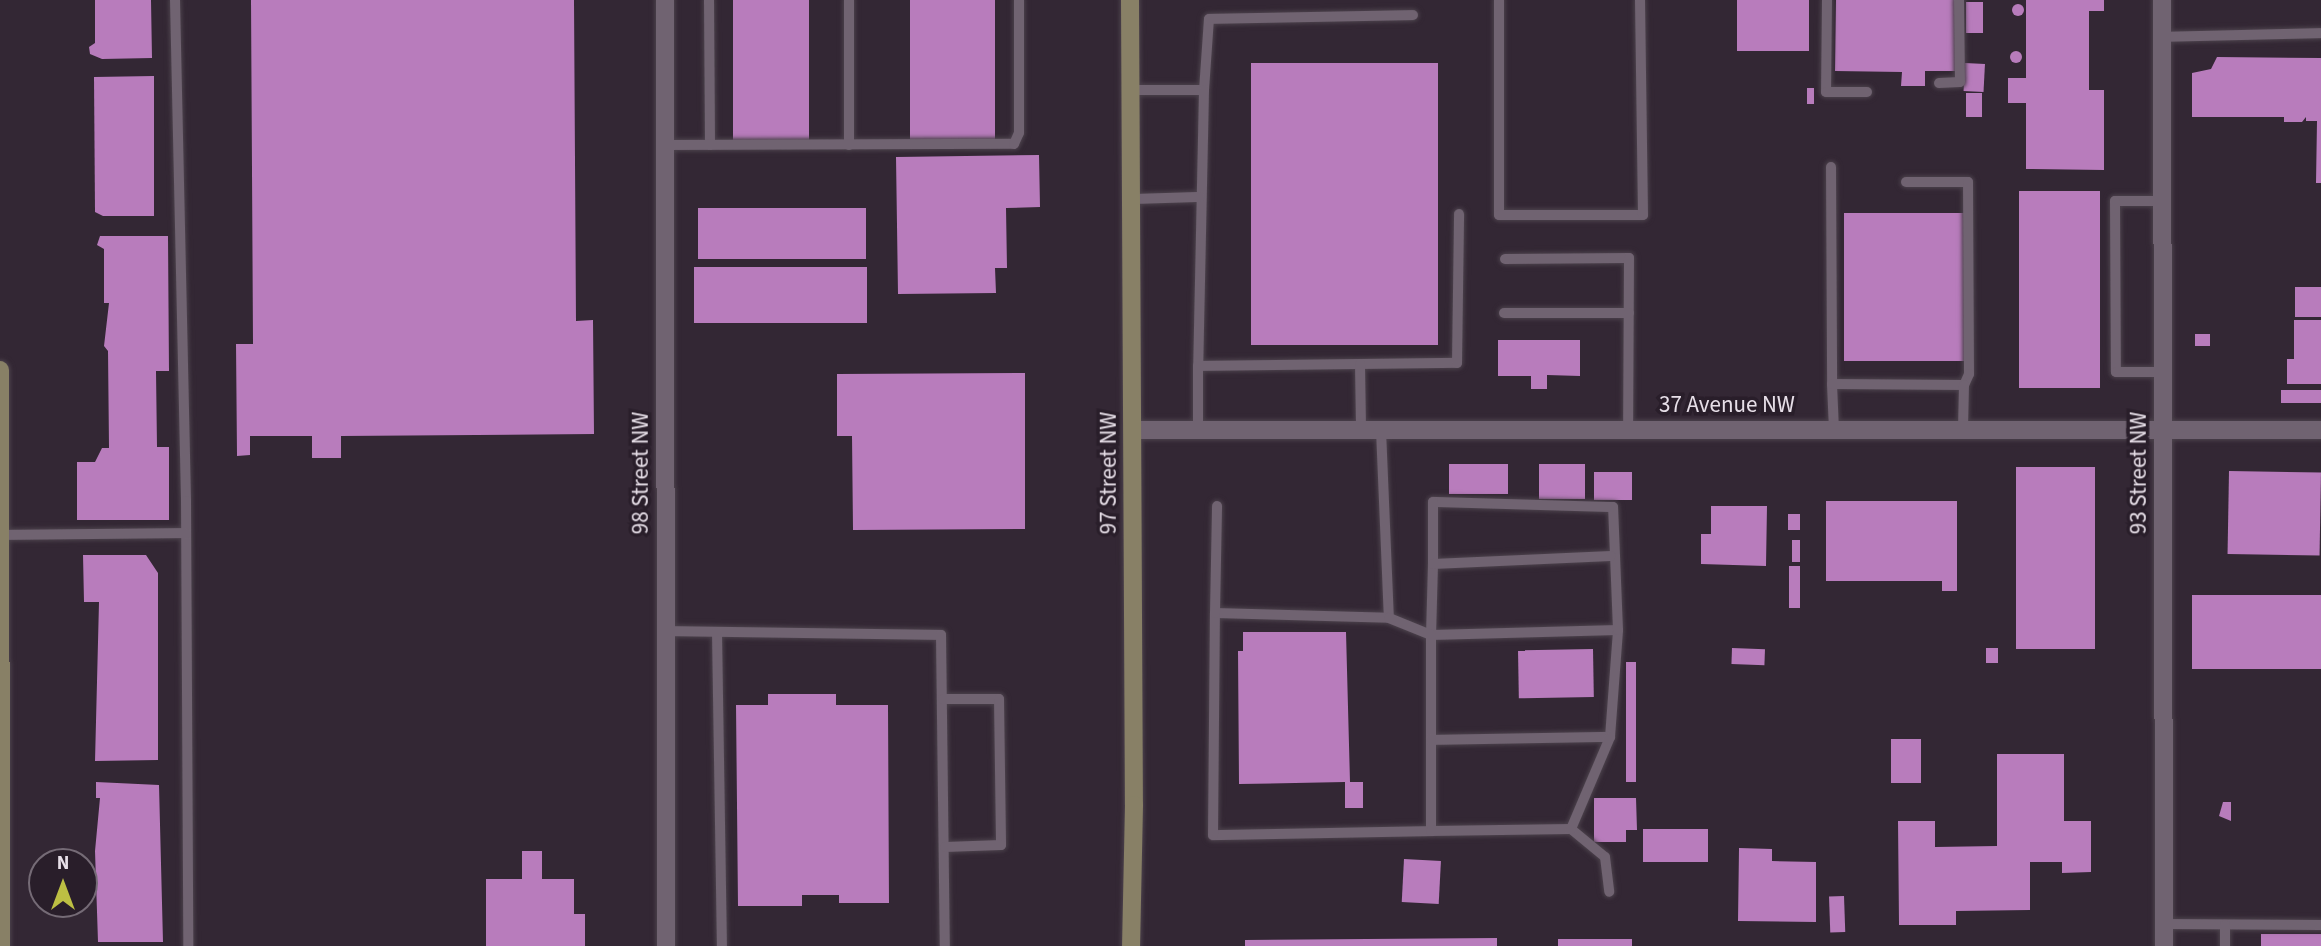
<!DOCTYPE html>
<style>
body{margin:0}
#map{position:relative;width:2321px;height:946px;overflow:hidden;background:#332734;font-family:"Source Sans 3",sans-serif}
div>[style]{position:absolute}
[style*='--x']{left:calc(var(--x)*1px);top:calc(var(--y)*1px);width:calc(var(--w)*1px);rotate:calc(var(--a)*1deg)}
.building>*{inset:0;background:#b87cbc;transform-origin:0 0}
.round{border-radius:50%}
.roads{filter:drop-shadow(0 0 2px #4c424c) drop-shadow(0 0 2px #4c424c)}
.lane>*{height:10px;margin:-5px;padding:0 5px;transform-origin:5px;border-radius:5px;background:#706371}
.street>*{height:18px;margin:-9px;padding:0 9px;transform-origin:9px;border-radius:9px;background:#706371}
.secondary>*{height:18px;margin:-9px;padding:0 9px;transform-origin:9px;border-radius:9px;background:#888066}
span{translate:-50% -50%;white-space:nowrap;text-align:center;line-height:1.15;-webkit-text-stroke:7px #291e2a;paint-order:stroke}
.street-label{font-size:23px;color:#e7dfe8}
.north{position:absolute;left:28px;top:848px;width:70px;height:70px;box-sizing:border-box;background:#291e2a;border:2px solid #756b76;border-radius:50%;rotate:0deg;font-size:19px;font-weight:700;line-height:28px;text-align:center;color:#e7dfe8}
.north::after{content:'';display:block;margin:auto;width:24px;height:32px;background:#bdbf43;clip-path:polygon(50% 0,100% 100%,50% 72%,0 100%)}
</style>
<div id="map">
<div class="building">
<div style="clip-path:polygon(95px 0,151px 0,152px 58px,102px 59px,90px 54px,89px 47px,95px 43px)"></div>
<div style="clip-path:polygon(251px 0,574px 0,576px 321px,593px 320px,594px 434px,341px 436px,341px 458px,312px 458px,312px 436px,250px 436px,250px 455px,237px 456px,236px 344px,253px 344px)"></div>
<div style="left:733px;top:0;width:76px;height:141px"></div>
<div style="left:910px;top:0;width:85px;height:141px"></div>
<div style="left:1737px;top:0;width:72px;height:51px"></div>
<div style="clip-path:polygon(1836px 0,1955px 0,1955px 71px,1925px 71px,1925px 86px,1901px 86px,1902px 72px,1835px 71px)"></div>
<div style="clip-path:polygon(2026px 0,2104px 0,2104px 11px,2089px 11px,2089px 90px,2104px 90px,2104px 170px,2026px 169px,2026px 103px,2008px 103px,2008px 78px,2026px 78px)"></div>
<div style="left:1966px;top:2px;width:17px;height:31px"></div>
<div class="round" style="left:2012px;top:4px;width:12px;height:12px"></div>
<div class="round" style="left:2010px;top:51px;width:12px;height:12px"></div>
<div style="clip-path:polygon(2217px 57px,2321px 58px,2321px 183px,2316px 183px,2317px 121px,2306px 121px,2306px 117px,2302px 122px,2284px 122px,2284px 117px,2192px 117px,2192px 73px,2211px 69px)"></div>
<div style="left:1251px;top:63px;width:187px;height:282px"></div>
<div style="left:1965px;top:63px;width:20px;height:28px;rotate:3deg"></div>
<div style="clip-path:polygon(154px 76px,154px 216px,103px 216px,95px 212px,94px 77px)"></div>
<div style="left:1807px;top:88px;width:7px;height:16px"></div>
<div style="left:1966px;top:93px;width:16px;height:24px"></div>
<div style="clip-path:polygon(1039px 155px,1040px 207px,1006px 208px,1007px 268px,995px 268px,996px 293px,898px 294px,896px 157px)"></div>
<div style="left:2019px;top:191px;width:81px;height:197px"></div>
<div style="left:866px;top:208px;width:51px;height:168px;rotate:90deg"></div>
<div style="left:1844px;top:213px;width:120px;height:148px"></div>
<div style="clip-path:polygon(100px 236px,168px 236px,169px 371px,156px 371px,157px 447px,169px 447px,169px 520px,77px 520px,77px 462px,95px 462px,102px 448px,109px 448px,108px 351px,104px 346px,109px 303px,104px 303px,104px 249px,97px 245px)"></div>
<div style="left:694px;top:267px;width:173px;height:56px"></div>
<div style="left:2295px;top:287px;width:26px;height:30px"></div>
<div style="clip-path:polygon(2294px 320px,2321px 320px,2321px 384px,2287px 384px,2287px 359px,2294px 359px)"></div>
<div style="left:2195px;top:334px;width:15px;height:12px"></div>
<div style="clip-path:polygon(1498px 340px,1580px 340px,1580px 376px,1547px 375px,1547px 389px,1531px 389px,1531px 376px,1498px 376px)"></div>
<div style="clip-path:polygon(1025px 373px,1025px 529px,853px 530px,852px 436px,837px 436px,837px 374px)"></div>
<div style="left:2281px;top:390px;width:40px;height:13px"></div>
<div style="left:1449px;top:464px;width:59px;height:30px"></div>
<div style="left:1539px;top:464px;width:46px;height:35px"></div>
<div style="left:2095px;top:467px;width:182px;height:79px;rotate:90deg"></div>
<div style="left:2229px;top:471px;width:92px;height:83px;rotate:1deg"></div>
<div style="left:1632px;top:472px;width:28px;height:38px;rotate:90deg"></div>
<div style="clip-path:polygon(1826px 501px,1957px 501px,1957px 591px,1942px 591px,1942px 581px,1826px 581px)"></div>
<div style="clip-path:polygon(1711px 506px,1767px 506px,1766px 566px,1701px 564px,1701px 534px,1711px 534px)"></div>
<div style="left:1788px;top:514px;width:12px;height:16px"></div>
<div style="left:1792px;top:540px;width:8px;height:22px"></div>
<div style="clip-path:polygon(83px 555px,146px 555px,158px 573px,158px 760px,95px 761px,99px 602px,84px 602px)"></div>
<div style="left:1789px;top:566px;width:11px;height:42px"></div>
<div style="left:2192px;top:595px;width:129px;height:74px"></div>
<div style="clip-path:polygon(1243px 632px,1346px 632px,1350px 782px,1363px 782px,1363px 808px,1345px 808px,1345px 782px,1239px 784px,1238px 651px,1243px 651px)"></div>
<div style="left:1732px;top:648px;width:33px;height:16px;rotate:2deg"></div>
<div style="left:1986px;top:648px;width:12px;height:15px"></div>
<div style="left:1593px;top:649px;width:48px;height:75px;rotate:89deg"></div>
<div style="left:1626px;top:662px;width:10px;height:120px"></div>
<div style="clip-path:polygon(768px 694px,836px 694px,836px 705px,888px 705px,889px 903px,839px 903px,839px 895px,802px 895px,802px 906px,738px 906px,736px 705px,768px 705px)"></div>
<div style="left:1891px;top:739px;width:30px;height:44px"></div>
<div style="clip-path:polygon(1997px 754px,2064px 754px,2064px 821px,2091px 821px,2091px 872px,2062px 873px,2062px 862px,2030px 862px,2030px 910px,1956px 911px,1956px 925px,1899px 925px,1898px 821px,1935px 821px,1935px 847px,1997px 846px)"></div>
<div style="clip-path:polygon(96px 782px,159px 785px,163px 942px,98px 942px,95px 851px,100px 798px,96px 798px)"></div>
<div style="clip-path:polygon(1594px 798px,1636px 798px,1637px 830px,1626px 830px,1626px 842px,1594px 842px)"></div>
<div style="clip-path:polygon(2223px 802px,2231px 802px,2231px 821px,2219px 816px)"></div>
<div style="left:1643px;top:829px;width:65px;height:33px"></div>
<div style="clip-path:polygon(1739px 848px,1772px 849px,1772px 861px,1816px 862px,1816px 922px,1738px 921px)"></div>
<div style="clip-path:polygon(522px 851px,542px 851px,542px 879px,574px 879px,574px 914px,585px 914px,585px 946px,486px 946px,486px 879px,522px 879px)"></div>
<div style="left:1404px;top:859px;width:37px;height:43px;rotate:3deg"></div>
<div style="left:1844px;top:896px;width:36px;height:15px;rotate:88deg"></div>
<div style="left:2261px;top:934px;width:60px;height:12px"></div>
<div style="clip-path:polygon(1497px 938px,1497px 946px,1245px 946px,1245px 940px)"></div>
<div style="left:1558px;top:939px;width:74px;height:7px"></div>
</div>
<div class="roads">
<div class="lane">
<div style="--x:175;--y:0;--w:501;--a:88.74"></div>
<div style="--x:186;--y:501;--w:445;--a:89.7"></div>
<div style="--x:709;--y:0;--w:145;--a:89.6"></div>
<div style="--x:849;--y:0;--w:145;--a:90"></div>
<div style="--x:1499;--y:0;--w:215;--a:90"></div>
<div style="--x:1499;--y:215;--w:144;--a:0"></div>
<div style="--x:1643;--y:215;--w:215;--a:-90.8"></div>
<div style="--x:1827;--y:0;--w:92;--a:90.6"></div>
<div style="--x:1826;--y:92;--w:41;--a:0"></div>
<div style="--x:2162;--y:37;--w:159;--a:-1.4"></div>
<div style="--x:1939;--y:83;--w:21;--a:-3"></div>
<div style="--x:1960;--y:82;--w:82;--a:-90.7"></div>
<div style="--x:1131;--y:90;--w:73;--a:0"></div>
<div style="--x:1204;--y:90;--w:71;--a:-86"></div>
<div style="--x:1209;--y:19;--w:204;--a:-1.1"></div>
<div style="--x:1204;--y:90;--w:276;--a:91.2"></div>
<div style="--x:1198;--y:366;--w:259;--a:-0.7"></div>
<div style="--x:1457;--y:363;--w:149;--a:-89.2"></div>
<div style="--x:665;--y:145;--w:349;--a:-0.2"></div>
<div style="--x:1014;--y:144;--w:12;--a:-66"></div>
<div style="--x:1019;--y:133;--w:133;--a:-90"></div>
<div style="--x:1831;--y:167;--w:217;--a:89.7"></div>
<div style="--x:1906;--y:182;--w:62;--a:0"></div>
<div style="--x:1968;--y:182;--w:192;--a:89.7"></div>
<div style="--x:1969;--y:374;--w:12;--a:114"></div>
<div style="--x:1131;--y:199;--w:69;--a:-1.7"></div>
<div style="--x:2163;--y:201;--w:48;--a:180"></div>
<div style="--x:2115;--y:201;--w:171;--a:89.7"></div>
<div style="--x:2116;--y:372;--w:48;--a:0"></div>
<div style="--x:1505;--y:259;--w:124;--a:-0.5"></div>
<div style="--x:1629;--y:258;--w:172;--a:90.3"></div>
<div style="--x:1504;--y:313;--w:125;--a:0"></div>
<div style="--x:1360;--y:364;--w:66;--a:89.1"></div>
<div style="--x:1198;--y:366;--w:64;--a:90"></div>
<div style="--x:1381;--y:430;--w:188;--a:87.6"></div>
<div style="--x:1834;--y:430;--w:46;--a:-92.5"></div>
<div style="--x:1832;--y:384;--w:132;--a:0.4"></div>
<div style="--x:1964;--y:385;--w:45;--a:91.3"></div>
<div style="--x:0;--y:535;--w:186;--a:-0.6"></div>
<div style="--x:1433;--y:564;--w:71;--a:91.6"></div>
<div style="--x:1431;--y:635;--w:187;--a:-1.5"></div>
<div style="--x:1215;--y:613;--w:174;--a:1.6"></div>
<div style="--x:1389;--y:618;--w:45;--a:22"></div>
<div style="--x:1431;--y:635;--w:196;--a:90"></div>
<div style="--x:1431;--y:831;--w:218;--a:178.9"></div>
<div style="--x:1213;--y:835;--w:222;--a:-89.5"></div>
<div style="--x:1215;--y:613;--w:107;--a:-88.9"></div>
<div style="--x:666;--y:631;--w:275;--a:0.8"></div>
<div style="--x:941;--y:635;--w:311;--a:89.3"></div>
<div style="--x:717;--y:632;--w:314;--a:89.1"></div>
<div style="--x:943;--y:699;--w:56;--a:0"></div>
<div style="--x:999;--y:699;--w:146;--a:89.2"></div>
<div style="--x:1001;--y:845;--w:56;--a:178"></div>
<div style="--x:1431;--y:740;--w:179;--a:-1"></div>
<div style="--x:1610;--y:737;--w:107;--a:-85.7"></div>
<div style="--x:1618;--y:630;--w:123;--a:-92.3"></div>
<div style="--x:1613;--y:507;--w:180;--a:-178.4"></div>
<div style="--x:1433;--y:502;--w:62;--a:90"></div>
<div style="--x:1433;--y:564;--w:178;--a:-2.6"></div>
<div style="--x:1571;--y:829;--w:44;--a:39.5"></div>
<div style="--x:1605;--y:857;--w:35;--a:83"></div>
<div style="--x:1431;--y:831;--w:140;--a:-0.8"></div>
<div style="--x:1571;--y:829;--w:100;--a:-67"></div>
<div style="--x:2164;--y:924;--w:157;--a:0.4"></div>
<div style="--x:2225;--y:946;--w:21;--a:-90"></div>
</div>
<div class="street">
<div style="--x:665;--y:0;--w:946;--a:89.94"></div>
<div style="--x:2162;--y:0;--w:946;--a:89.88"></div>
<div style="--x:1133;--y:430;--w:1188;--a:0"></div>
</div>
<div class="secondary">
<div style="--x:1130;--y:0;--w:805;--a:89.72"></div>
<div style="--x:1134;--y:805;--w:141;--a:91.2"></div>
<div style="--x:0;--y:370;--w:576;--a:89.9"></div>
</div>
</div>
<div class="street-label">
<span style="left:1727px;top:405px">37 Avenue NW</span>
<span style="left:641px;top:473px;rotate:-90deg">98 Street NW</span>
<span style="left:1109px;top:473px;rotate:-90deg">97 Street NW</span>
<span style="left:2139px;top:473px;rotate:-90deg">93 Street NW</span>
</div>
<div class="north">N</div>
</div>
